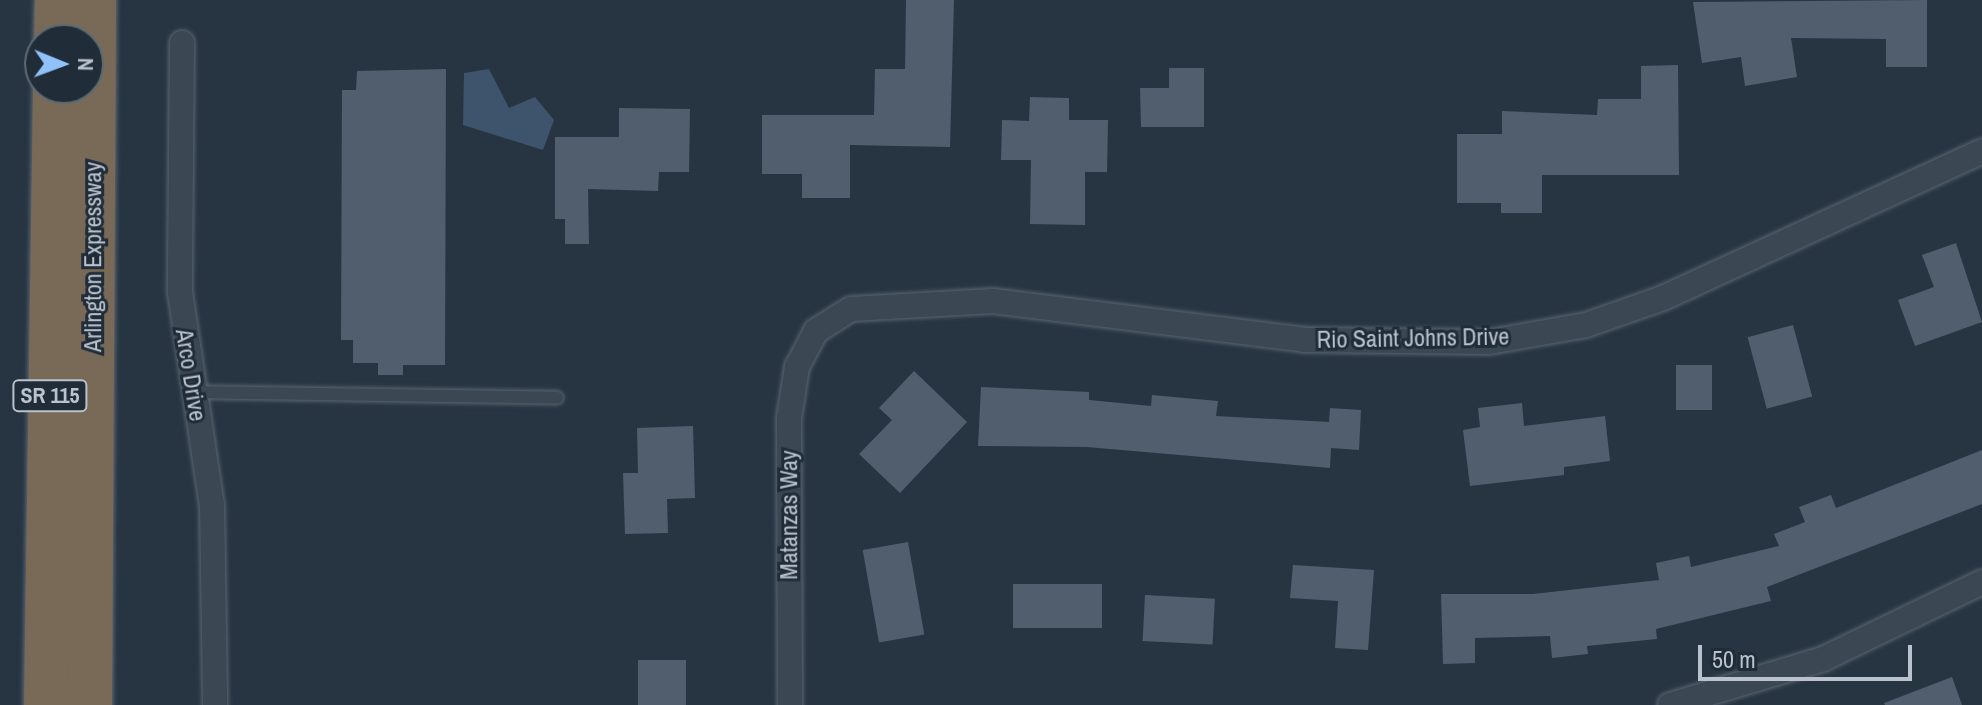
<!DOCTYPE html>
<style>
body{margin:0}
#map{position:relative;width:1982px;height:705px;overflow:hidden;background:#273543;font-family:"Archivo Narrow",sans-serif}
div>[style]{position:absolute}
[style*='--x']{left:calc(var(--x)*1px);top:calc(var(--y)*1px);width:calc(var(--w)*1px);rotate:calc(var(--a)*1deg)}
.water>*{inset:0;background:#3d546c}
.building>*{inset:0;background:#505e6e;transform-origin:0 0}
.roads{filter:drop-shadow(0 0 2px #5a6570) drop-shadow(0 0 2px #5a6570)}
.lane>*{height:12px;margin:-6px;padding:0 6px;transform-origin:6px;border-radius:6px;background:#3b4753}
.street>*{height:24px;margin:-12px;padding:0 12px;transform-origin:12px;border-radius:12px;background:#3b4753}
.highway>*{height:44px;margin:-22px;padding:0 22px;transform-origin:22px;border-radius:22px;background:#796a58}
span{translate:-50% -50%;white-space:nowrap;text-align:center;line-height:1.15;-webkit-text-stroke:6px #202c38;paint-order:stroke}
.shield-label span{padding:2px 6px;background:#202c38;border:2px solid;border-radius:6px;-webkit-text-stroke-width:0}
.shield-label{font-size:22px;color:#b9c2cd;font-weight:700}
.street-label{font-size:24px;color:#b9c2cd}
.north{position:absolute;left:24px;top:24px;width:80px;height:80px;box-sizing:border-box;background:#202c38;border:2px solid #5d6874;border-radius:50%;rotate:91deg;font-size:22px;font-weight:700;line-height:32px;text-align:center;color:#b9c2cd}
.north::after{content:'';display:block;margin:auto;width:28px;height:36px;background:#91c1f9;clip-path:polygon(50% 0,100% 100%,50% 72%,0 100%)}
.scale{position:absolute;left:1698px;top:645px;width:214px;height:36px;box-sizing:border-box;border:4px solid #b9c2cd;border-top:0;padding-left:10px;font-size:24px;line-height:28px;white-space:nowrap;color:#b9c2cd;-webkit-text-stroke:6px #202c38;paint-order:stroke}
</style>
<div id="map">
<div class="water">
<div style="clip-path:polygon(489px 69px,509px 108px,535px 97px,554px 120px,543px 150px,463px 125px,464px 73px)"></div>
</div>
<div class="building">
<div style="clip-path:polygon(906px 0,954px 0,950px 147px,850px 145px,850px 198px,802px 198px,802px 174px,762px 174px,762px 115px,874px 115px,875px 69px,905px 69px)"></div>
<div style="clip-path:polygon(1927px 0,1927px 67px,1886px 67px,1886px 39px,1791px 38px,1797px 77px,1745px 86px,1741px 57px,1702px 63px,1693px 2px)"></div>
<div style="clip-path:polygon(1678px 65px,1679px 175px,1542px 175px,1542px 213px,1501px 213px,1501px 203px,1457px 203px,1457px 134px,1502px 134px,1502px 111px,1597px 115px,1598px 99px,1641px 99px,1641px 66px)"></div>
<div style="clip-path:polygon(1169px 68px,1204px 68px,1204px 127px,1141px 127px,1140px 88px,1169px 88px)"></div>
<div style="clip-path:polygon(446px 69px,445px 365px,403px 365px,403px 375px,378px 375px,378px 363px,353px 363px,353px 340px,341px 340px,342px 90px,356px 90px,357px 71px)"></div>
<div style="clip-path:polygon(1030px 97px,1069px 98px,1069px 120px,1108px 120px,1107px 172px,1085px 172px,1085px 225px,1030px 224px,1031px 160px,1001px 160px,1002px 120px,1029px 121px)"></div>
<div style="clip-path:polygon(619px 108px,690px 109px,689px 172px,659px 172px,658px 191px,588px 189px,589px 244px,565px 244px,565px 219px,555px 219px,555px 137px,619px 137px)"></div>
<div style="clip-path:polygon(1956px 243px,1982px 322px,1915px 346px,1898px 300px,1934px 287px,1922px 255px)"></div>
<div style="left:1793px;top:325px;width:74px;height:47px;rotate:75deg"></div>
<div style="left:1712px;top:365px;width:45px;height:36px;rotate:90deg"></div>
<div style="clip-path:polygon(914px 371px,967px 422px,900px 493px,859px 454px,892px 420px,879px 408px)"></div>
<div style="clip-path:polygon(981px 387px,1089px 392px,1089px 400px,1151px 406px,1152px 395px,1218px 401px,1216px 416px,1329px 422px,1330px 408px,1361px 410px,1359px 450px,1331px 448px,1330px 468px,1087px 447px,978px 446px)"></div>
<div style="clip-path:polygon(1522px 403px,1524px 426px,1605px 416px,1610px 461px,1564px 467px,1564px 475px,1470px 486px,1463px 430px,1480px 427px,1478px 408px)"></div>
<div style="clip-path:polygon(693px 426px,695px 498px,667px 499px,668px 533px,625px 534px,623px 473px,638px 473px,637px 428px)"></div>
<div style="clip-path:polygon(1982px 450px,1982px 504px,1767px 587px,1771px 601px,1656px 629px,1657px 639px,1587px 646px,1588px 654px,1552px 658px,1550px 636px,1475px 638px,1475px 663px,1443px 664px,1441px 594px,1533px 594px,1659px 580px,1656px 563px,1689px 556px,1691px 567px,1779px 546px,1774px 534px,1805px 522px,1799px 507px,1831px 495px,1836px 508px)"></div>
<div style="left:908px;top:542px;width:94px;height:46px;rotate:80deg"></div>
<div style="clip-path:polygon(1293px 565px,1374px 570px,1368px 650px,1335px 648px,1338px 601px,1290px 598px)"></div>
<div style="left:1013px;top:584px;width:89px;height:44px"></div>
<div style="left:1145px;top:595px;width:70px;height:46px;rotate:3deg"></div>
<div style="left:638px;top:660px;width:48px;height:45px"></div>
<div style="clip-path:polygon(1952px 677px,1962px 705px,1885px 705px,1884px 703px)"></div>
</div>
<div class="roads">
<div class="lane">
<div style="--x:193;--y:392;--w:364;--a:0.9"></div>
</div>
<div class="street">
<div style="--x:182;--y:43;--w:249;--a:90.5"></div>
<div style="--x:180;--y:292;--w:215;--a:81.5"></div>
<div style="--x:212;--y:505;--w:200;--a:89.1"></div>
<div style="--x:790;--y:705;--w:287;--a:-90.2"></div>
<div style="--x:789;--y:418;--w:52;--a:-81.1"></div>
<div style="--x:797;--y:367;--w:41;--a:-62.2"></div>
<div style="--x:816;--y:331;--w:41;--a:-32.2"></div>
<div style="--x:851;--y:309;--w:142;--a:-3.2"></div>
<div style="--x:993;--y:301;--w:313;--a:7.1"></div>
<div style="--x:1304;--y:340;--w:185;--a:0.6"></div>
<div style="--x:1489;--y:342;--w:98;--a:-9.9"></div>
<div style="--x:1586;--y:325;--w:82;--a:-19.3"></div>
<div style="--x:1663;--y:298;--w:351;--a:-24.7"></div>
<div style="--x:1670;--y:705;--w:160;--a:-16.7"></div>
<div style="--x:1823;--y:659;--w:177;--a:-25.8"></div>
</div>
<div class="highway">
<div style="--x:56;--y:40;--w:40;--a:-88.6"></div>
<div style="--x:46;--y:705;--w:617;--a:-89.16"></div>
<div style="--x:90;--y:705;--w:705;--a:-89.67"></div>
</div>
</div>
<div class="shield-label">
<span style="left:50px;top:396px">SR 115</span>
</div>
<div class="street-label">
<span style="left:93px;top:257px;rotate:-90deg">Arlington Expressway</span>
<span style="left:1413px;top:338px;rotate:-1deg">Rio Saint Johns Drive</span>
<span style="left:191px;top:375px;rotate:81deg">Arco Drive</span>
<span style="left:789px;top:515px;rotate:-90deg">Matanzas Way</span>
</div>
<div class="north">N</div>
<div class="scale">50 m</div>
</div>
